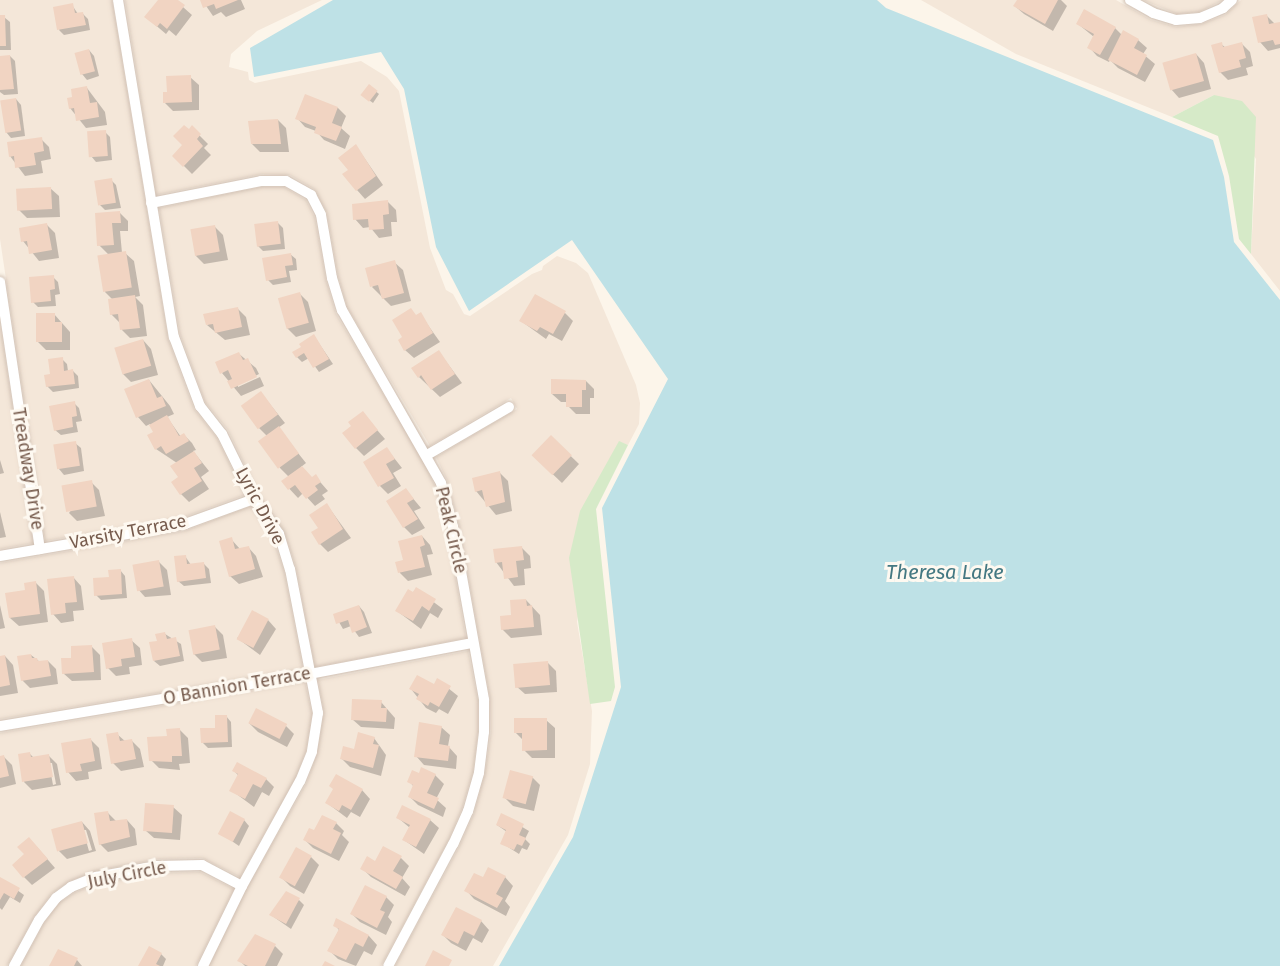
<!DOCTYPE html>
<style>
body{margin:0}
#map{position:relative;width:1280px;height:966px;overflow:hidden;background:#fcf5ea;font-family:"Fira Sans",sans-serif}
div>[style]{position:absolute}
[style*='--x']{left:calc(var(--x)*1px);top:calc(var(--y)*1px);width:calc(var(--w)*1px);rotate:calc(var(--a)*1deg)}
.residential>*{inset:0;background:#f4e7d9}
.green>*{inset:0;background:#d6eac8}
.water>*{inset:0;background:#bee1e6}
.shadow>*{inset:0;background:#0003}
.building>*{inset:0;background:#f1d4c2;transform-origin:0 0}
.roads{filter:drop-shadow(0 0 2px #cebdb0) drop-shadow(0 0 2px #cebdb0)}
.minor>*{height:10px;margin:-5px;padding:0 5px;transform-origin:5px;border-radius:5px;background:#fff}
span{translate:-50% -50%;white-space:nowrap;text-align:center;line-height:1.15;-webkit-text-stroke:6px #fef9f1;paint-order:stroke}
.street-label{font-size:18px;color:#775c4e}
.water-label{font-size:20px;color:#447882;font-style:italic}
</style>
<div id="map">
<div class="residential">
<div style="clip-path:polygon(0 0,112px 0,168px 339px,194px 409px,217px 438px,245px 495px,184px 517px,45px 541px,0 239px)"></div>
<div style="clip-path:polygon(125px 0,322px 0,257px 31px,231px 54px,229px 67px,248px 72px,249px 80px,255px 83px,361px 61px,387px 77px,399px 91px,430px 248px,446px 290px,453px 294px,464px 314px,470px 316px,532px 274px,542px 270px,543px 266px,557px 256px,576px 263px,588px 273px,636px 385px,640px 403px,639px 424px,628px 445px,619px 442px,602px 474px,577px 622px,592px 711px,590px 764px,568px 835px,493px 966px,395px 966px,459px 847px,474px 813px,485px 773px,491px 732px,490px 698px,459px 525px,447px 480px,436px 457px,517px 409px,511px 398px,430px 446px,347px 307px,338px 276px,327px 213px,314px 189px,290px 175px,262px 174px,156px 195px)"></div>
<div style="clip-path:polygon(921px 0,1116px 0,1151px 20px,1176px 27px,1201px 24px,1225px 15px,1241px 0,1280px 0,1280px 291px,1251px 254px,1256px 159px,1214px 95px,1172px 117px,1016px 54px)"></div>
<div style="clip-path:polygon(1143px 0,1223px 0,1199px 12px,1177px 14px)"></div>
<div style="clip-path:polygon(261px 187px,284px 187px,306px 200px,315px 218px,326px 280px,336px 314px,422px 459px,435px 486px,447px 529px,466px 638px,315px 667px,296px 567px,284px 531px,259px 495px,228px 430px,205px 402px,180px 334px,159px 208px)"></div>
<div style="clip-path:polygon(0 324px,33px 543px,0 549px)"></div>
<div style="clip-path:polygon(251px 506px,273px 538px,284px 571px,303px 669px,0 719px,0 563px,185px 531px)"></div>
<div style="clip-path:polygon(468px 651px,478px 701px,478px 732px,473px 772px,462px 809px,448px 841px,381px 966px,209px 966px,247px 888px,306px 784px,317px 754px,324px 713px,318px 680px)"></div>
<div style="clip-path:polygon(305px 682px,312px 714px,306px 751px,295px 779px,240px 877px,202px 858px,158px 859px,95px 871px,70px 881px,52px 893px,34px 917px,7px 966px,0 966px,0 733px)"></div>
<div style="clip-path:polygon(200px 872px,234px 889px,196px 966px,21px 966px,44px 923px,59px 903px,74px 893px,97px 883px,157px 873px)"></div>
</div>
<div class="green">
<div style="clip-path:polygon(1214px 95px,1242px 101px,1256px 117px,1251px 254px,1239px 239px,1229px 176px,1218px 136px,1172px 117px)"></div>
<div style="clip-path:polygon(619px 441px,628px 445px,596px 509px,615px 687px,611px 701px,590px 704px,569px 558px,580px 511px)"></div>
</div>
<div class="water">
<div style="clip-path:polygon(333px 0,877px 0,886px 8px,1213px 140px,1224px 177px,1234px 242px,1280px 300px,1280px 966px,499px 966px,573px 837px,621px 687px,602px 508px,668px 379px,572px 240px,469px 311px,436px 247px,404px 89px,381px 52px,254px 77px,250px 48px)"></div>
</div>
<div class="shadow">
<div style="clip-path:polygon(159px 0,175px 0,192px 15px,176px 36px,169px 30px,166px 34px,146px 17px)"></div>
<div style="clip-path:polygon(202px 0,241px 0,245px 9px,226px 17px,221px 12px,213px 16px)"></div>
<div style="clip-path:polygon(1019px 0,1061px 0,1067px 6px,1053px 31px,1024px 14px,1015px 6px)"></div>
<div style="clip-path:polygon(72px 5px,78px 14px,83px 14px,88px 19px,90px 30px,64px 35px,59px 30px)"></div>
<div style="clip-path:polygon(1266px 15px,1275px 24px,1280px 23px,1280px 48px,1268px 51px,1260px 42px)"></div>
<div style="clip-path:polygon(0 17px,4px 17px,10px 22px,11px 50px,0 50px)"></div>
<div style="clip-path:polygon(1078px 24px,1115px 28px,1122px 35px,1138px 40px,1147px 48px,1143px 54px,1155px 64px,1145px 82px,1118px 68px,1110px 60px,1109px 62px,1097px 56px,1089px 47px,1094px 37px)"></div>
<div style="clip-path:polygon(1221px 44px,1226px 48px,1242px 44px,1250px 52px,1253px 66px,1246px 68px,1248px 75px,1228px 80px,1220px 72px)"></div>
<div style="clip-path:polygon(89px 50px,94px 56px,99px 76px,87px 80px,82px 74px)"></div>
<div style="clip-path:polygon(1196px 54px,1204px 63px,1211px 89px,1179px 98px,1171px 89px)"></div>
<div style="clip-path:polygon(10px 56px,15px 61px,18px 94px,4px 95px,0 92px,0 57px)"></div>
<div style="clip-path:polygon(190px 77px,199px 85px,199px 110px,173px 111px,165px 103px)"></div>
<div style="clip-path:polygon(369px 86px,379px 94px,373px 103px,365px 97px)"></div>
<div style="clip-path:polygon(87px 88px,105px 112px,107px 125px,86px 128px,70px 108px)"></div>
<div style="clip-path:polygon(306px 96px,338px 108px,346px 116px,341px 128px,350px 136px,345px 149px,324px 140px,316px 131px,305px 127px,297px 118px)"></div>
<div style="clip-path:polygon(16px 99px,21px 105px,25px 136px,11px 138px,6px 132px)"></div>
<div style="clip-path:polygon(278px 120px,286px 128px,289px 152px,260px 152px,252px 144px)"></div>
<div style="clip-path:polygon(192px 128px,208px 144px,204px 148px,211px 155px,192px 174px,174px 156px,184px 145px)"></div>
<div style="clip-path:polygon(105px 132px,110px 137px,112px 160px,96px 162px,91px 156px)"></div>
<div style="clip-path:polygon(41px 139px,49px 147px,51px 159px,41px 161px,43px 173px,25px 176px,10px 156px)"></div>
<div style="clip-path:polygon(356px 146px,383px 185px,365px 199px,357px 190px,350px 170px)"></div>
<div style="clip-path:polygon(111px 180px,116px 185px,121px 208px,105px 210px,100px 205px)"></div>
<div style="clip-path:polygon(50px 188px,59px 196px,60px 217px,27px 218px,19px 210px)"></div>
<div style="clip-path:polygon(388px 202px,396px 210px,397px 222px,391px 222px,392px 236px,379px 238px,370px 227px,363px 228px,355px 219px)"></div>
<div style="clip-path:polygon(120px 213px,128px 221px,128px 231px,120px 231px,122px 253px,125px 253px,134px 261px,140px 296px,135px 297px,143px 305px,147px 336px,130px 338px,122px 330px,120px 323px,111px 314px,113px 300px,105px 292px,109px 255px,99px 245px,97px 214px)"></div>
<div style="clip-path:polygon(278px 223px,283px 228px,285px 249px,263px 251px,258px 246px)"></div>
<div style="clip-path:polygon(47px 225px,55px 233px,59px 258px,39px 261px,23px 241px)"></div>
<div style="clip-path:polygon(214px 226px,223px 235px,228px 260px,204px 264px,196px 256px)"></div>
<div style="clip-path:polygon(290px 254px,296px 259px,297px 270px,289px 271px,291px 282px,273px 285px,268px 280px)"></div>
<div style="clip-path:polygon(394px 262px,403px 270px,411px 301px,391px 306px,372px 287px)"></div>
<div style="clip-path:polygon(53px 277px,58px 282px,60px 294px,55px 295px,56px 306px,38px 307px,33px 302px)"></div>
<div style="clip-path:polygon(300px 294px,308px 302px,316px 331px,296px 337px,287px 328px)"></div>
<div style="clip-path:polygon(238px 309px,246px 317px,250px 335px,225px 340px,207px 325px)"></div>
<div style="clip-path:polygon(565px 313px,573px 321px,562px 341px,549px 334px,546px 339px,521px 321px)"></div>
<div style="clip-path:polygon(54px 314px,70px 332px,70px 350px,46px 350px,38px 342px)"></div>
<div style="clip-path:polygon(420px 314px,440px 342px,414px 358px,405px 350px,417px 316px)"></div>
<div style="clip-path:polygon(314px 336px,333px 364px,319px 372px,309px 358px,302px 362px,297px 357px)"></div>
<div style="clip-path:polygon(143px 340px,151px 349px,158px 375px,131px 382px,123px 374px,116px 348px)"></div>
<div style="clip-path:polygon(439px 352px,462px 383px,440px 397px,419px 377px)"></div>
<div style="clip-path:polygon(238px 353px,256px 368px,259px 374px,238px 384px,238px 387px,260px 377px,264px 386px,241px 396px,222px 373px)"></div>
<div style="clip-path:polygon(62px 359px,67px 364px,68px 371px,73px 371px,78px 376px,79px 388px,53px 392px,47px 386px)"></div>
<div style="clip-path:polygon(149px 380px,170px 406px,174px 414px,167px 417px,181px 437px,184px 435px,192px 443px,196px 450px,193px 451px,209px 471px,201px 477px,209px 489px,189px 502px,181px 494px,177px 463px,156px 449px,155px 432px,150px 424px,146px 426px,138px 417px,126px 390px)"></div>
<div style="clip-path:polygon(586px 381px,594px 389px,594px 398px,590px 398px,590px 414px,576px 414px,568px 406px,568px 402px,561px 402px,552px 394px)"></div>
<div style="clip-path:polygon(261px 393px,285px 423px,278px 428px,306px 463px,301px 467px,315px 484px,315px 476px,328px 491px,322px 495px,325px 499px,315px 506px,303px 493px,298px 498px,283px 482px,289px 477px,280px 468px,267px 436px,259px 428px)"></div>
<div style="clip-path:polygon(74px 403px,79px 408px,82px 421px,76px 422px,78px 432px,61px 435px,55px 430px)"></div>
<div style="clip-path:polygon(362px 413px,385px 439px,364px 456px,356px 448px)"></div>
<div style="clip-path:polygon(551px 437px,579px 464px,562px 483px,542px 464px)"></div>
<div style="clip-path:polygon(75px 443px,81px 448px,84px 471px,64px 475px,59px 469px)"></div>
<div style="clip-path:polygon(387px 449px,402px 468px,393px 473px,401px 486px,388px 494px,380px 486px)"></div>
<div style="clip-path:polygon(0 460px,4px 473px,0 474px)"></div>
<div style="clip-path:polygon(500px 473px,508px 481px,512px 511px,496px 515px,476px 491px)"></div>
<div style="clip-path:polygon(91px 482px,99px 490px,105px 516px,77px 521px,69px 513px)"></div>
<div style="clip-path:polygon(406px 490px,421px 508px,414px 511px,425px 528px,412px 535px,404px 527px)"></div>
<div style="clip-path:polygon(327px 505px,351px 538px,328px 552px,320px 544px,320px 529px)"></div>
<div style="clip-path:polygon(0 512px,6px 537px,0 538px)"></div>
<div style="clip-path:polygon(422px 536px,430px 545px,433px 554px,427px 555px,432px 575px,408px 581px,400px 573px,397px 563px,404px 561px)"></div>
<div style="clip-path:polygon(231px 539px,240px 549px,248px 547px,256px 556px,263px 577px,239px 584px,230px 576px)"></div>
<div style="clip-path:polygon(522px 548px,530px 556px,531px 568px,524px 569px,525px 585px,514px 586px,496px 562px)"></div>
<div style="clip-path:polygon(185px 556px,191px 565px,204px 564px,209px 569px,211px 583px,184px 586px,178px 581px)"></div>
<div style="clip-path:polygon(159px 562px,167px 570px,171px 595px,145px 597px,137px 588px)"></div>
<div style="clip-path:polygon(120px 570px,125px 576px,127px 598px,101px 600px,96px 595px)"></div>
<div style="clip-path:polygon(73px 577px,81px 586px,84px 610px,73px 611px,74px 621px,61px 623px,53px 614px)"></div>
<div style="clip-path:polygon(36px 583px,44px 591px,48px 622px,19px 626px,10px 618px,26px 592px)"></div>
<div style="clip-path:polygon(416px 589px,443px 609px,438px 618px,430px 613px,421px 629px,397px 611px)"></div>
<div style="clip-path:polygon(526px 600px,540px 615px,542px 635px,511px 638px,502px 629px)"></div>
<div style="clip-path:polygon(0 605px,5px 628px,0 629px)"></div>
<div style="clip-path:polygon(359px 606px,364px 612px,372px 633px,359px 637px,351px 626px,343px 629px,335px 615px)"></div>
<div style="clip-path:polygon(268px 620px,276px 629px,260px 655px,237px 638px)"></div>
<div style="clip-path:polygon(215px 627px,223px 635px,227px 658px,202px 662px,194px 654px)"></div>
<div style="clip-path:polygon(165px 634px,181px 644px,184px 661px,160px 666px,154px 661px)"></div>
<div style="clip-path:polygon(131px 640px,140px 648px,142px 665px,129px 667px,130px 674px,116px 676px,108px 668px)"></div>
<div style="clip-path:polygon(91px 646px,100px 655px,101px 680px,72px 681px,63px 673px,73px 660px)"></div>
<div style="clip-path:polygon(31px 655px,40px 662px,48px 661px,56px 669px,58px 684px,30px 688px,22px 680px)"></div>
<div style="clip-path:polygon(5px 656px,13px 665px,18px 693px,0 696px,0 657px)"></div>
<div style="clip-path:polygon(548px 663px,556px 671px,557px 692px,525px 694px,516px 686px)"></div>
<div style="clip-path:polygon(438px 680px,458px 696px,448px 714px,439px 709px,436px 713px,426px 708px,411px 689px,434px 686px)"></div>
<div style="clip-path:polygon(381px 702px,395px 718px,394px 729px,361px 727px,352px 719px)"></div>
<div style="clip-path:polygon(226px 716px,231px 722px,232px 747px,208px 748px,202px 742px)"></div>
<div style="clip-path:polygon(546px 720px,555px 728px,555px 758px,532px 758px,524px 750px,524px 741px,515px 732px)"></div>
<div style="clip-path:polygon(249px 723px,286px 726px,294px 734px,287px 747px,258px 732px)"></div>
<div style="clip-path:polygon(441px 727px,450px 735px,448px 746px,457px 756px,456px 769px,424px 765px,416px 756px)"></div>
<div style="clip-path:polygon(179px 729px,188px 738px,190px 763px,179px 764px,180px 770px,159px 768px,151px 760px,168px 737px)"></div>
<div style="clip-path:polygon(117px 734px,126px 742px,132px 741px,140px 749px,144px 767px,121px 771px,113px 763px)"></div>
<div style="clip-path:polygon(374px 738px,386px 755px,381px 776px,350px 767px,342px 759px)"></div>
<div style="clip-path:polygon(91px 740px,99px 748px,102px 769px,88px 772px,89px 779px,76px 781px,68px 772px)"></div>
<div style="clip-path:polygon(evenodd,30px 754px,34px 758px,49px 756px,57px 764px,61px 785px,32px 790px,24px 782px,30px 754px,49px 763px,52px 763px,56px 784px,53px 785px,49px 763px)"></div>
<div style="clip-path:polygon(3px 756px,12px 765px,16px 784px,0 788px,0 757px)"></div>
<div style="clip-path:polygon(234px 771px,266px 779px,274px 787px,269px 796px,262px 792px,254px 807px,231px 790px,239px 776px)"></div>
<div style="clip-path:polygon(419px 775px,435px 775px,444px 784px,436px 799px,446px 808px,443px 817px,418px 805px,410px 797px,414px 787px,409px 781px)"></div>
<div style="clip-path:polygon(532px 777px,540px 785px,534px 811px,513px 806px,505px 798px)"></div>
<div style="clip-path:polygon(334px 789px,362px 790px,370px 799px,360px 817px,351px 812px,347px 818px,327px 803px)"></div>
<div style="clip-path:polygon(173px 807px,182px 815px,180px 840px,154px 838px,145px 830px)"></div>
<div style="clip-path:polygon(108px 813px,117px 822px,127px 820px,135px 829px,137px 845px,108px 852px,100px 844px)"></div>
<div style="clip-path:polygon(502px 815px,529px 831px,525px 839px,530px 844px,527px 850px,522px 848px,519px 854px,502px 843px,507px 832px,497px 825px)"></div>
<div style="clip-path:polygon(397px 817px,430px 820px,439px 828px,424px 854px,404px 840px,410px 828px)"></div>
<div style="clip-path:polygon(244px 820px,249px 826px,239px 846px,220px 833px)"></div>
<div style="clip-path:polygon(evenodd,82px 822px,90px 831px,96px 851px,67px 859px,58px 850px,82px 822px,83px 830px,86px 830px,92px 850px,89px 851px,83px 830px)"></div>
<div style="clip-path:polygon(336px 823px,344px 831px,342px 835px,349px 842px,339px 861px,313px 848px,305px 840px)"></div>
<div style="clip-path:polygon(37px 847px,55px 868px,32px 885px,24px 877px)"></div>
<div style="clip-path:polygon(311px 857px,319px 865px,304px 894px,290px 886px,282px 878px)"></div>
<div style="clip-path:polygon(401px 858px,409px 866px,402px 878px,410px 887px,405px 896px,371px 877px,362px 868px)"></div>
<div style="clip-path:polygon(505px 877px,513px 886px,505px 901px,510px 907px,506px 916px,474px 899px,466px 890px,483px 879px)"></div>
<div style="clip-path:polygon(0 878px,24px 895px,20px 903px,10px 897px,2px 910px,0 908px)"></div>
<div style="clip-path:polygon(386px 897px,394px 905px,388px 917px,392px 922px,386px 935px,360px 922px,352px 914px)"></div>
<div style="clip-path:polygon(299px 900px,304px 905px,291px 929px,271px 915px)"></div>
<div style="clip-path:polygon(337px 920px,369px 936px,377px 945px,372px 955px,364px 951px,356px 966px,338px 959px,329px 950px,339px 930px,335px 925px)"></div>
<div style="clip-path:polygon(481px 921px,489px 930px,482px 943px,473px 938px,466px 951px,451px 943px,443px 935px)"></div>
<div style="clip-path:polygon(275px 946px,283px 954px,277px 966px,245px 966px,239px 960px)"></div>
<div style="clip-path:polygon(161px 954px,166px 959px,163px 966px,140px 966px)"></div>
<div style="clip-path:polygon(77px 960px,82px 966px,51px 966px)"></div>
</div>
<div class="building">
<div style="clip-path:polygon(158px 0,178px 0,185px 5px,167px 29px,160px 23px,157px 27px,144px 17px)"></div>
<div style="clip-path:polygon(200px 0,238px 0,216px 9px,214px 4px,203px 8px)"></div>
<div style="clip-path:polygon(1017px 0,1058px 0,1045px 24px,1013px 6px)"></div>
<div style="clip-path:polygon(73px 3px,75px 13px,83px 12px,86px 25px,57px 30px,53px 7px)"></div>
<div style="clip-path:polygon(1084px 9px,1116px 27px,1100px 55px,1087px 48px,1094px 34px,1076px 24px)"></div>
<div style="clip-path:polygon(1267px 14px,1269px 24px,1280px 22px,1280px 44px,1275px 45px,1273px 40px,1258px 43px,1252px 17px)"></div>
<div style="clip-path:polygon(0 15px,5px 15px,6px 46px,0 46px)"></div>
<div style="clip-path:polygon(1123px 30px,1139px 39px,1134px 48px,1147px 55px,1137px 75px,1108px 60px)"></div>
<div style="clip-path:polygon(1222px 42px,1223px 47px,1242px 42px,1246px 58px,1239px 60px,1241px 67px,1219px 73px,1211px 45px)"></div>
<div style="left:89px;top:49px;width:23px;height:15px;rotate:75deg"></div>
<div style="left:1196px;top:53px;width:29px;height:35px;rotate:74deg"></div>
<div style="clip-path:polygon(10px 55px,14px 89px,0 90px,0 56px)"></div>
<div style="clip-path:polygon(191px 75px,192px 102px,163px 103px,163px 92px,167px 92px,166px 76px)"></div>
<div style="left:369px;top:84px;width:11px;height:14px;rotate:38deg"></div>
<div style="clip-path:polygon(87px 86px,90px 103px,97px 102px,99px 117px,76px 121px,74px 108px,69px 109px,67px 98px,72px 97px,71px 89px)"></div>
<div style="clip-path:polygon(305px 94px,338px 107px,332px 123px,342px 127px,336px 141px,314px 133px,316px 127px,295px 119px)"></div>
<div style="left:16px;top:98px;width:33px;height:16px;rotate:81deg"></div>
<div style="clip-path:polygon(278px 119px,281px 144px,251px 144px,248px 121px)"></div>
<div style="clip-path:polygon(184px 125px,189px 129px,192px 125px,201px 134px,197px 139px,203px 146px,183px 167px,172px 156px,182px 145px,173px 136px)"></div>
<div style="left:106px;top:130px;width:26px;height:19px;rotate:86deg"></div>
<div style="clip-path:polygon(42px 137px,44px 151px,34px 153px,36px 165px,15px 168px,14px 156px,9px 157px,7px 142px)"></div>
<div style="clip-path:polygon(356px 144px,376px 176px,356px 191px,342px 174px,348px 170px,338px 158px)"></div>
<div style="left:112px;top:178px;width:25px;height:18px;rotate:81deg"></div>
<div style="left:51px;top:187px;width:22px;height:35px;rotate:87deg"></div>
<div style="clip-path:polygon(388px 200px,389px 214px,383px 215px,384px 229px,369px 230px,368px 219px,353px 220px,352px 204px)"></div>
<div style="clip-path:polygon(120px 211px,121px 223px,112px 223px,114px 245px,97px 246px,95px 213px)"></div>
<div style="left:278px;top:221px;width:23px;height:24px;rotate:83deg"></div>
<div style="clip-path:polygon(47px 223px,52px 250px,29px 254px,27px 241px,21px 242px,19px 228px)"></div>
<div style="left:215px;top:225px;width:27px;height:25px;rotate:80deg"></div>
<div style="left:126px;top:251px;width:37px;height:29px;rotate:81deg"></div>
<div style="clip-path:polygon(291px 253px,293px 265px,285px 266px,287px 277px,266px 281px,262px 258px)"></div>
<div style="clip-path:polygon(395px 260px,404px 293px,382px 299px,378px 285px,370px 287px,365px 268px)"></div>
<div style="clip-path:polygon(54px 275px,55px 289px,50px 290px,51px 301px,31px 303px,29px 277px)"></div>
<div style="left:300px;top:292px;width:32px;height:23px;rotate:74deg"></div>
<div style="clip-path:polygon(535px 294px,566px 311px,553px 334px,540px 327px,537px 331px,519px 321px)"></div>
<div style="clip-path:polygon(135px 295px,140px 328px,120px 330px,118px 314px,110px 315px,108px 299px)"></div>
<div style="clip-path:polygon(238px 307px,242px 327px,215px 333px,213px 324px,206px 325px,203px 314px)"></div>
<div style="clip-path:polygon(411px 308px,416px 315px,421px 312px,433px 333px,404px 351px,398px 340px,402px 337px,392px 320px)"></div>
<div style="clip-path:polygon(36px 313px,55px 313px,55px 322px,62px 322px,62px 342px,36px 342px)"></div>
<div style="clip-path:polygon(314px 334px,329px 359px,313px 368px,304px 353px,296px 358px,292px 352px,301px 347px,299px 344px)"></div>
<div style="left:143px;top:339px;width:28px;height:30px;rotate:73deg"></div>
<div style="clip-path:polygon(439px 350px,455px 374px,431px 390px,421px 375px,418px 378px,411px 368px)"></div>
<div style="clip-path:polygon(239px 352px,243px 360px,248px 358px,257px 377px,231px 389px,227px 381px,232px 379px,228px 370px,220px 374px,215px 362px)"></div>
<div style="clip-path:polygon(63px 357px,64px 371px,73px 369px,75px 384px,46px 387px,44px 375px,50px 374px,48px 359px)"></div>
<div style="clip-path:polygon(149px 379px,157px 398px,162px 396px,166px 406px,136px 418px,124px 389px)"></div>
<div style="clip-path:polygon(551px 379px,586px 380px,586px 390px,582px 390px,582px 407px,566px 407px,566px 394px,551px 394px)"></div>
<div style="left:261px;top:391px;width:29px;height:25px;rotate:54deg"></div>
<div style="clip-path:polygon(75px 401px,77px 416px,72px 417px,73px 427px,54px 431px,49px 406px)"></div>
<div style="clip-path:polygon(363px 411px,378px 430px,355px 449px,342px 433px,351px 426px,348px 422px)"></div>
<div style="clip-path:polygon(167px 415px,179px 436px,184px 433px,189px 441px,166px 454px,161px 446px,155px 450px,147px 435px,153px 432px,149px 425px)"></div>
<div style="left:279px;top:426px;width:34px;height:26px;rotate:54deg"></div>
<div style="left:551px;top:435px;width:29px;height:28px;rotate:44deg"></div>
<div style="left:76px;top:441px;width:25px;height:23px;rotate:81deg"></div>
<div style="clip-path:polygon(387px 447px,395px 459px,386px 464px,394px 478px,378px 487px,363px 462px)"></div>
<div style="clip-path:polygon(194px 451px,202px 463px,194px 468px,202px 481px,180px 495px,171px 482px,178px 477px,170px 466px)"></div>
<div style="clip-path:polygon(302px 466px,312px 477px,316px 474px,321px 482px,315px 486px,318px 490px,306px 499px,295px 485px,288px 490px,281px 481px)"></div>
<div style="clip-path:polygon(500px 471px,505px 502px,486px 507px,482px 490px,475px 492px,472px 478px)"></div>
<div style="left:92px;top:480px;width:27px;height:31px;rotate:80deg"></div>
<div style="clip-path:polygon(406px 488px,414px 499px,407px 503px,418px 519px,403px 528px,386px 501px)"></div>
<div style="clip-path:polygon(327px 503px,343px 529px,319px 545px,311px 532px,318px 528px,309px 515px)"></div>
<div style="clip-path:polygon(422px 535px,425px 545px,420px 547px,425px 567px,398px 573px,395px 562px,403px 560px,398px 541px)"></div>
<div style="clip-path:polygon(232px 537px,235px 549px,249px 546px,255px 569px,229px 577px,219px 541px)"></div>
<div style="clip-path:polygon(522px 546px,524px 560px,516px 561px,518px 577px,504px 579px,502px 562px,495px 563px,493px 549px)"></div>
<div style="clip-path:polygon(186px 555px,187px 564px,204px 562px,206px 578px,177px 582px,174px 556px)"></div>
<div style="left:159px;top:560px;width:27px;height:27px;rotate:80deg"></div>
<div style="clip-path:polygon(121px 569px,122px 594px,94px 596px,93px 578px,109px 577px,108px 570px)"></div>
<div style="clip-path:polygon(74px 576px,77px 602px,65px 603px,66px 613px,51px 615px,47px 579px)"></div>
<div style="clip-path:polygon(36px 581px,40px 614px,9px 618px,5px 593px,25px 590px,24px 583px)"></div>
<div style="clip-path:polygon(416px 587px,436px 599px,429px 611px,422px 606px,413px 621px,395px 611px,408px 589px,413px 592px)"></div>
<div style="clip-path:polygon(526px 599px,527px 606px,532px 605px,534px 627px,501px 630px,500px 616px,511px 615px,510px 600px)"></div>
<div style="clip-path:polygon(359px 605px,367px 627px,352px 633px,348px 620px,336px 624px,333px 614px)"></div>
<div style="left:252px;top:610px;width:19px;height:33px;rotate:28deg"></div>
<div style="left:215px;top:625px;width:25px;height:27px;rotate:79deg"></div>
<div style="clip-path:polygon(165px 632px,167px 639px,176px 637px,180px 656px,153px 661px,149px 642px,157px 641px,155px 634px)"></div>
<div style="clip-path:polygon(132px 638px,135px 657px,121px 659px,122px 666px,106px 669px,102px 643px)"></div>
<div style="clip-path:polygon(92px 645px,94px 672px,62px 674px,61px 658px,71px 658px,71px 646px)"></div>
<div style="clip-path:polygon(31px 654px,32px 658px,37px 658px,38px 661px,48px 660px,51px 676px,21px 681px,17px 656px)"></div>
<div style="clip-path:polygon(5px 655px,10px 685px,0 687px,0 656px)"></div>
<div style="left:548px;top:661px;width:24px;height:35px;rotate:85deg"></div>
<div style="clip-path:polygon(417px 675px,434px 684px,437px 678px,451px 686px,439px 707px,430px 702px,428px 706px,416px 699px,419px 694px,409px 689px)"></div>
<div style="clip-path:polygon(352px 699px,382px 700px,381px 708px,387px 708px,386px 722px,351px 720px)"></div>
<div style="left:256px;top:708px;width:35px;height:17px;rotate:27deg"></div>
<div style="clip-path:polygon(215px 715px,227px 715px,228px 742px,201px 743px,200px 728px,215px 728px)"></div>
<div style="clip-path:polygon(514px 718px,547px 718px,547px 750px,522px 751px,522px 733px,514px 733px)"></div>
<div style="clip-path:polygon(419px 722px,442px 726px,439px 744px,450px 746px,448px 761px,414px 757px)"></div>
<div style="clip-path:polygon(180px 728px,182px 756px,172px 756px,172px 762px,149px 761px,147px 737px,167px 736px,166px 729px)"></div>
<div style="clip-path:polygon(118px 732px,120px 741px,132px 739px,136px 759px,111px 764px,106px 734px)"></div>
<div style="clip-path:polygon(358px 732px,375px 737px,373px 744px,379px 745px,373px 768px,340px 759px,343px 746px,354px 749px)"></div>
<div style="clip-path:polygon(91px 738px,95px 761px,80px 764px,82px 771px,66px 773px,61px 743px)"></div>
<div style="clip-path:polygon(30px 752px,31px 757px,49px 754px,53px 777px,22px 782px,18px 754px)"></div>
<div style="clip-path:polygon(4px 755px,9px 776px,0 778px,0 756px)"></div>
<div style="clip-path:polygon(237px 762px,267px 778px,261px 788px,253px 784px,245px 799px,229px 791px,238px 774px,232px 771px)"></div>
<div style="clip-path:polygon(421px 767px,436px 774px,427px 793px,439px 798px,434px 809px,408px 797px,413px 785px,407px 782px,412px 770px,419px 773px)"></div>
<div style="left:510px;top:770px;width:24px;height:29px;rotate:15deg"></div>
<div style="clip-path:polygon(336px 774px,363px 789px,351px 810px,342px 805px,339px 811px,325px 803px,333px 789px,329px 786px)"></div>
<div style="left:145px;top:803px;width:29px;height:28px;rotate:4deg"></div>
<div style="clip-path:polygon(402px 805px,431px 819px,416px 847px,402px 840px,410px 825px,396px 818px)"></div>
<div style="clip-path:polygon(108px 811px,110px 821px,127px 819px,130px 837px,99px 845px,94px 813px)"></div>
<div style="left:230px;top:811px;width:17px;height:26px;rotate:28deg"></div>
<div style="clip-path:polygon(501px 813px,524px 824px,519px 835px,526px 838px,522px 846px,517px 844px,514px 850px,500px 844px,506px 830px,496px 825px)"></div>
<div style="clip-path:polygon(322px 815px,337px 822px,333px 829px,341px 833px,331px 854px,303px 840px,309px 828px,314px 830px)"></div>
<div style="left:82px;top:821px;width:23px;height:32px;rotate:75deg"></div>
<div style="clip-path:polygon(29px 837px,48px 859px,23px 878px,12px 865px,24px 854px,17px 847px)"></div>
<div style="clip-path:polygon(383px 846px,402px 856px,393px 871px,403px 877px,396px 889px,360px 869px,367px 856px,375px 861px)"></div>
<div style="left:296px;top:847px;width:18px;height:35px;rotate:29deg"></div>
<div style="clip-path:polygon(488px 867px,506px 876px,496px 894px,503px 898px,497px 908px,464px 891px,474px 873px,483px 877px)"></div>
<div style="clip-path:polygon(0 877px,20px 888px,14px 899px,4px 893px,0 900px)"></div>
<div style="clip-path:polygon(365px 885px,387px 896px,380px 910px,385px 912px,377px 928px,350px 914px)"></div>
<div style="clip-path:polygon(286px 891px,300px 898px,286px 924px,269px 915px)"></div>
<div style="clip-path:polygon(456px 907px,482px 920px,474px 936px,464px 931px,458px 944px,441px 935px)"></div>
<div style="clip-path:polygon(336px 918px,369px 935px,363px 947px,355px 943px,346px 960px,327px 951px,339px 929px,333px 926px)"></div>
<div style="clip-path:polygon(255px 934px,276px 944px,265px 966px,248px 966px,237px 961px)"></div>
<div style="clip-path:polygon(149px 946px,162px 953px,156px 964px,160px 966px,138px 966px)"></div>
<div style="clip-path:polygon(58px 949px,78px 958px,74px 966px,49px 966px)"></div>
<div style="clip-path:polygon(433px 950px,452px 960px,449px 966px,425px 966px)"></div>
<div style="clip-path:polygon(325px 961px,335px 966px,322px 966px)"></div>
</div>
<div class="roads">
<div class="minor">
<div style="--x:118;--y:0;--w:342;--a:80.6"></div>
<div style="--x:174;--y:337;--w:74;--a:69.4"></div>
<div style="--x:200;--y:406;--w:36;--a:52"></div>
<div style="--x:222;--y:434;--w:72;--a:63.8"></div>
<div style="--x:254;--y:499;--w:43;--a:54.5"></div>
<div style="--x:279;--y:534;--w:37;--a:73"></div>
<div style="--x:290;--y:569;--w:147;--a:79"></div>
<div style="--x:318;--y:713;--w:39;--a:99"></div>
<div style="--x:312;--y:752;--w:31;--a:112"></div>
<div style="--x:300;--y:781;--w:120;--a:118.9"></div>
<div style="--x:242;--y:886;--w:89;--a:116"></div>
<div style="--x:1130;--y:0;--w:26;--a:29"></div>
<div style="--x:1153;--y:13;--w:24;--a:17"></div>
<div style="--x:1176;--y:20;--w:24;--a:-5"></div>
<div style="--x:1200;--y:18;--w:25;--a:-23"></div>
<div style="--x:1223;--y:8;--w:12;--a:-42"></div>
<div style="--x:151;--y:203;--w:112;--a:-11.3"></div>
<div style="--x:261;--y:181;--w:25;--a:0"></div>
<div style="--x:286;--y:181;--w:29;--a:29"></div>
<div style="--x:311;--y:195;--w:22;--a:63"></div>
<div style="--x:321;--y:215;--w:64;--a:80.1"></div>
<div style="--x:332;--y:278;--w:34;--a:73"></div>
<div style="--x:342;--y:310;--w:199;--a:60.2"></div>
<div style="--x:441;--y:483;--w:46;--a:74.7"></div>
<div style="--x:453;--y:527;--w:176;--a:79.8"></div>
<div style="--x:484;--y:700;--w:32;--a:90"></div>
<div style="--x:484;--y:732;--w:41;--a:97"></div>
<div style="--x:479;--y:773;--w:40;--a:106"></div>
<div style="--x:468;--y:811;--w:36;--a:114"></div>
<div style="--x:453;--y:844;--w:138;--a:118"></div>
<div style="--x:0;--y:282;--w:270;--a:81.5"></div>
<div style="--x:427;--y:455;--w:95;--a:-30.3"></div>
<div style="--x:0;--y:556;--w:188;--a:-9.8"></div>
<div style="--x:185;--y:524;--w:73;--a:-19.9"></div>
<div style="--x:0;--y:726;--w:314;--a:-9.5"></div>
<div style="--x:310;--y:674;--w:166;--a:-10.8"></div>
<div style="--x:14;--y:966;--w:52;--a:-61.5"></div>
<div style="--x:39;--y:920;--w:28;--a:-52"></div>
<div style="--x:56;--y:898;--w:19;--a:-36"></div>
<div style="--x:71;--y:887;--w:27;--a:-22"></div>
<div style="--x:96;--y:877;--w:62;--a:-10.2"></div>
<div style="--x:157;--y:866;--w:45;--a:-1.3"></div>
<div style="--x:202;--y:865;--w:45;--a:27.7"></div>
</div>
</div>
<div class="street-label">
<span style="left:28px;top:469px;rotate:81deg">Treadway Drive</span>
<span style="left:260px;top:506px;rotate:62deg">Lyric Drive</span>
<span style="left:451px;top:530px;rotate:77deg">Peak Circle</span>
<span style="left:128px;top:532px;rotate:-11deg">Varsity Terrace</span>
<span style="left:237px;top:686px;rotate:-10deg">O Bannion Terrace</span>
<span style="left:127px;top:875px;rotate:-11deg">July Circle</span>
</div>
<div class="water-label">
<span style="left:945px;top:572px">Theresa Lake</span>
</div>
</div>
